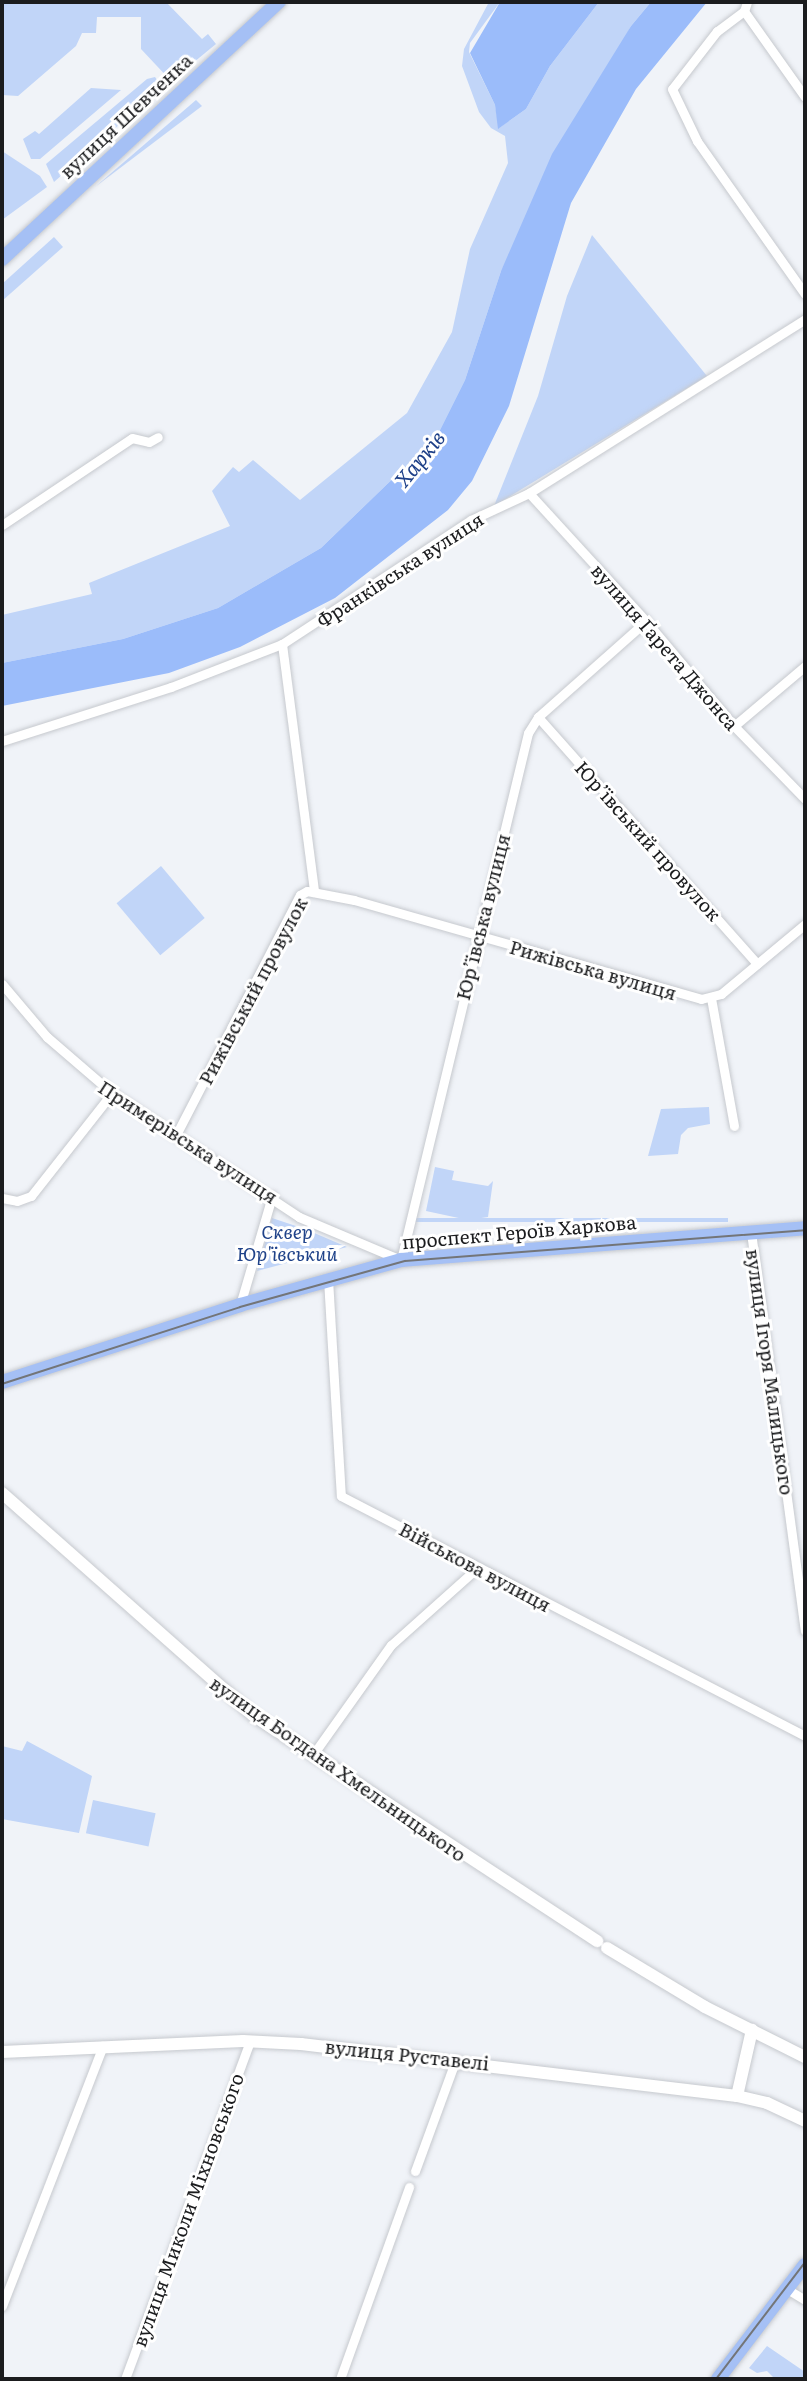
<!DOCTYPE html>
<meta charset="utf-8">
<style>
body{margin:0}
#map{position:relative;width:807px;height:2381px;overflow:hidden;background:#f0f3f8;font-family:Literata,serif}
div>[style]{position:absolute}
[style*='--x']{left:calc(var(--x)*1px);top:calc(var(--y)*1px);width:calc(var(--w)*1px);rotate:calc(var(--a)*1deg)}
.green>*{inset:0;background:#c1d5f8;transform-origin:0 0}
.water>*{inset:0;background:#9bbcfa}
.roads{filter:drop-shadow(0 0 2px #c6c9ce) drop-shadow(0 0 2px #c6c9ce)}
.street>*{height:9px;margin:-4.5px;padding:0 4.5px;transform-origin:4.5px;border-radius:4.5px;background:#fff}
.secondary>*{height:12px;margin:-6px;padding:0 6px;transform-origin:6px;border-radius:6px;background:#fff}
.primary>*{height:14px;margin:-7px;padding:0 7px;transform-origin:7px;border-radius:7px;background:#a5c0f5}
.tram>*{height:2px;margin:-1px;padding:0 1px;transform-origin:1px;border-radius:1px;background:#737578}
span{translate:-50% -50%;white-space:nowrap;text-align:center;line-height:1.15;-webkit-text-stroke:6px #fff;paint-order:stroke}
.street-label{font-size:19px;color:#1b1c1e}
.park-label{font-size:19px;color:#1f4289;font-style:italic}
.water-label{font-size:21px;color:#1e4088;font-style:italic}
.frame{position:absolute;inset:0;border:4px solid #1b1c1e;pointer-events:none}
</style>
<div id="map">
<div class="green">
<div style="clip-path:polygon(2px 2px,166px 2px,202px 39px,208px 34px,216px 44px,171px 81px,141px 49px,141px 17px,97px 17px,96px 33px,82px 33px,76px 46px,18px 96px,2px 95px)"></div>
<div style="clip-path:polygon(489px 2px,500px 2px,470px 43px,469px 52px,495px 105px,499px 128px,526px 109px,550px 66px,599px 2px,651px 2px,631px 26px,501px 271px,465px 380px,437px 436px,321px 548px,218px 608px,123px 639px,2px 663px,2px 615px,92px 594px,89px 583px,230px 526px,212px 491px,233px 467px,239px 472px,253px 460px,300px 500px,407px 413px,452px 332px,470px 249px,508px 163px,505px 136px,491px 128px,479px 112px,462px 66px,464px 49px)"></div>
<div style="clip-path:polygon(155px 77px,162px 87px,54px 182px,46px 164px,147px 79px)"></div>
<div style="clip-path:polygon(91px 88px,121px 90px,40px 159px,31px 159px,23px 139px,35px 131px,39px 134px)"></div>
<div style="clip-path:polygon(196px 100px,202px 106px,95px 187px)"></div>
<div style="clip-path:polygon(2px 151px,40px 176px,47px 187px,2px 220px)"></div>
<div style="clip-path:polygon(592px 235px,707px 376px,494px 506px,538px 396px,567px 296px)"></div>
<div style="clip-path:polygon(54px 237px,63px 247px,2px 301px,2px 284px)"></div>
<div style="left:161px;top:866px;width:68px;height:58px;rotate:50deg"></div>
<div style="clip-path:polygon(709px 1107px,710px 1124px,688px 1128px,681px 1135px,678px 1154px,648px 1156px,661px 1109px)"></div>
<div style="clip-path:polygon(435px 1167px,454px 1171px,452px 1180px,488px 1186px,493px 1181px,488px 1217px,468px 1220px,426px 1211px)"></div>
<div style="clip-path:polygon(272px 1218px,305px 1229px,347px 1247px,257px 1271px)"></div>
<div style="left:728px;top:1218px;width:4px;height:317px;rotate:90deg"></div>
<div style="clip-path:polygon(27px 1741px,92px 1776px,79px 1833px,2px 1819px,2px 1746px,22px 1751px)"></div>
<div style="left:93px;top:1800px;width:64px;height:34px;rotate:12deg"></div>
<div style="clip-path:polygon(767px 2346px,805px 2372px,805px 2379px,775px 2379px,767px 2371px,757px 2373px,749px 2368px)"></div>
</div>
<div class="water">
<div style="clip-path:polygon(500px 2px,599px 2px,550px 66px,526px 109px,498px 129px,495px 105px,470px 53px)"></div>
<div style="clip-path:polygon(651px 2px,707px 2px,636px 89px,571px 203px,509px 406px,472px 481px,448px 510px,335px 598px,240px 647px,169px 673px,2px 706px,2px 663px,123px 639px,218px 608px,321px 548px,437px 436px,465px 380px,501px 271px,552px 154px,631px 26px)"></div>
</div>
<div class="roads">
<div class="street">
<div style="--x:747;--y:2;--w:9;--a:108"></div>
<div style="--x:744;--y:11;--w:34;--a:143"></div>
<div style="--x:717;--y:31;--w:73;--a:127.8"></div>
<div style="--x:672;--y:89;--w:58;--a:64.3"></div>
<div style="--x:697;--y:141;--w:187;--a:54.8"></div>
<div style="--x:744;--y:11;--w:105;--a:54.7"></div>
<div style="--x:529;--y:493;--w:173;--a:47.6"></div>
<div style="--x:646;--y:621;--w:137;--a:50"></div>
<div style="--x:734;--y:726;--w:102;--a:45.8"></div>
<div style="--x:2;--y:525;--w:156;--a:-33.8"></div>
<div style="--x:132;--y:438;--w:17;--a:13"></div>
<div style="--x:149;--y:442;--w:10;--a:-29"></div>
<div style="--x:282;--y:644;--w:250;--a:82.6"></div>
<div style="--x:538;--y:717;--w:330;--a:48.4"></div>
<div style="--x:734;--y:726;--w:93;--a:-40.2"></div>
<div style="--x:2;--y:741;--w:177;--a:-17.7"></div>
<div style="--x:171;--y:687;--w:119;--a:-21.2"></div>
<div style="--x:282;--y:644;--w:226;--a:-33.3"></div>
<div style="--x:471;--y:520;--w:64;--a:-25"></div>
<div style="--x:529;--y:493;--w:326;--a:-32.2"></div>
<div style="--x:2;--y:984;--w:70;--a:49.7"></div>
<div style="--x:47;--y:1037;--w:86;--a:40.7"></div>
<div style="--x:112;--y:1093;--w:224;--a:33.5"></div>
<div style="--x:299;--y:1217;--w:111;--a:22.9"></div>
<div style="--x:401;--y:1260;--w:542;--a:-76.45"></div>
<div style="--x:528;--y:733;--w:19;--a:-58"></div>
<div style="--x:538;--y:717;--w:144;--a:-41.6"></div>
<div style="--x:711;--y:998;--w:130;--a:79.8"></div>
<div style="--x:177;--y:1133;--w:268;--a:-62.7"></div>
<div style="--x:300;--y:895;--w:8;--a:-30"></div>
<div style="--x:307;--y:891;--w:48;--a:10.8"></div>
<div style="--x:354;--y:900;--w:361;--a:15.9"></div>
<div style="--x:701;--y:999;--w:21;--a:-14"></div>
<div style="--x:721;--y:994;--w:109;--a:-39.8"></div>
<div style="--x:2;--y:1198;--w:15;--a:11"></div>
<div style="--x:17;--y:1201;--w:15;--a:-20"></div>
<div style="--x:31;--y:1196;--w:131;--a:-51.8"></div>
<div style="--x:751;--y:1232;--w:402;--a:82.3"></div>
<div style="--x:328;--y:1279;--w:217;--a:86.6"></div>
<div style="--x:341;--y:1496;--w:522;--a:27.35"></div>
<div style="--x:240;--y:1305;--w:114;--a:-73.6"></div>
<div style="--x:312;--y:1756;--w:136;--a:-54.6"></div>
<div style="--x:391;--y:1645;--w:114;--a:-41.8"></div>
<div style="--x:415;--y:2171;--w:119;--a:-69.9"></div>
<div style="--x:787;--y:2289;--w:21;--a:31"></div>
<div style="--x:2;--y:2306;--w:279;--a:-68.8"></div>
<div style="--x:125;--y:2379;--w:360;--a:-69.7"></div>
<div style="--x:340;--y:2379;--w:204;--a:-70.2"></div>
</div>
<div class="secondary">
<div style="--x:2;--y:1493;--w:335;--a:41.5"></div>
<div style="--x:253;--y:1715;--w:412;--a:33.3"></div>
<div style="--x:607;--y:1948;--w:114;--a:31"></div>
<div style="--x:705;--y:2007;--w:112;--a:26.6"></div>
<div style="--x:2;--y:2052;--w:241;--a:-2.6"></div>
<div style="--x:243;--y:2041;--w:58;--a:3"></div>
<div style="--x:301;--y:2044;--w:439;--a:6.8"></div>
<div style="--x:737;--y:2096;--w:31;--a:13"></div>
<div style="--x:767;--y:2103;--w:42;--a:25.3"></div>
<div style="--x:737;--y:2096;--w:68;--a:-77.2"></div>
</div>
<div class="primary">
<div style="--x:2;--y:259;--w:378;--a:-42.9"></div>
<div style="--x:2;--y:1382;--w:250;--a:-17.9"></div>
<div style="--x:240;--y:1305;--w:167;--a:-15.6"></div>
<div style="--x:401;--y:1260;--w:405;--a:-4.5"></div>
<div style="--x:718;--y:2379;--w:143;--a:-52.7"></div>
</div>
</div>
<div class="tram">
<div style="--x:2;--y:1384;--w:250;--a:-17.9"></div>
<div style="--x:240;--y:1307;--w:171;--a:-15.6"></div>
<div style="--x:405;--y:1261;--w:401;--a:-4.4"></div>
<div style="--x:716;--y:2379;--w:147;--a:-52.7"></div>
</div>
<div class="street-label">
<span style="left:126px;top:116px;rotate:-43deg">вулиця Шевченка</span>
<span style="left:400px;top:570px;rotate:-33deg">Франківська вулиця</span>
<span style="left:665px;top:647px;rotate:49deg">вулиця Ґарета Джонса</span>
<span style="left:648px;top:841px;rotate:48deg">Юр’ївський провулок</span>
<span style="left:483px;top:917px;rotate:-76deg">Юр’ївська вулиця</span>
<span style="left:593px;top:970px;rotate:16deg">Рижівська вулиця</span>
<span style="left:253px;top:991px;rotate:-62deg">Рижівський провулок</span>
<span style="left:188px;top:1142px;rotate:33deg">Примерівська вулиця</span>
<span style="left:519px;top:1232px;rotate:-5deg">проспект Героїв Харкова</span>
<span style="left:770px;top:1372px;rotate:82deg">вулиця Ігоря Малицького</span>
<span style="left:475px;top:1567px;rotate:28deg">Військова вулиця</span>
<span style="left:338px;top:1769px;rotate:35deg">вулиця Богдана Хмельницького</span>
<span style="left:407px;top:2055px;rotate:6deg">вулиця Руставелі</span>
<span style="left:188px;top:2210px;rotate:-70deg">вулиця Миколи Міхновського</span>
</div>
<div class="park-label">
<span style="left:287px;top:1243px">Сквер<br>Юр'ївський</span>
</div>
<div class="water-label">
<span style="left:419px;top:458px;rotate:-51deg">Харків</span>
</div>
<div class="frame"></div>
</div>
